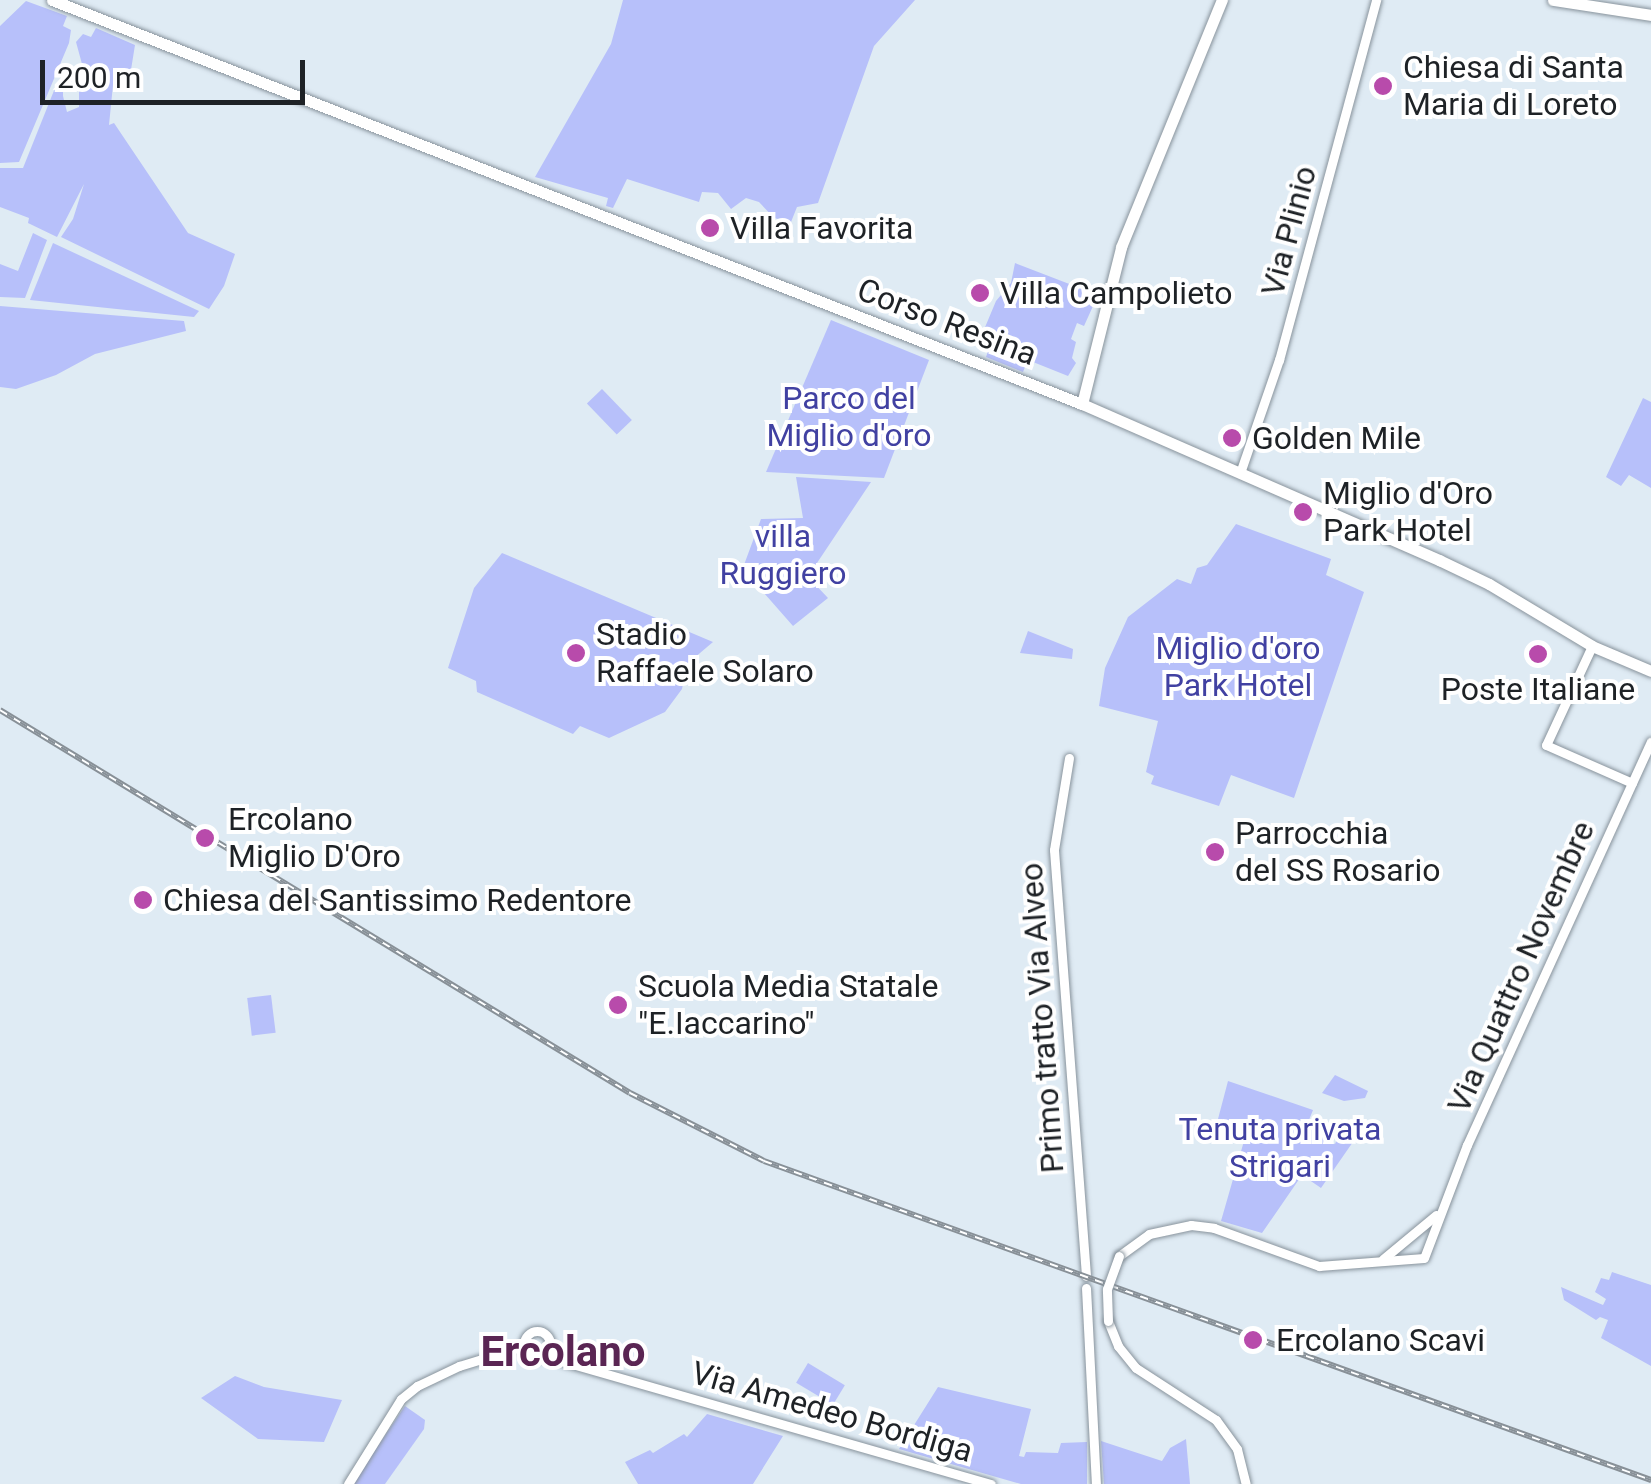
<!DOCTYPE html>
<style>
body{margin:0}
#map{position:relative;width:1651px;height:1484px;overflow:hidden;background:#dfebf4;font-family:Roboto,sans-serif}
div>[style]{position:absolute}
[style*='--x']{left:calc(var(--x)*1px);top:calc(var(--y)*1px);width:calc(var(--w)*1px);rotate:calc(var(--a)*1deg)}
.green>*{inset:0;background:#b7c0fa;transform-origin:0 0}
.roads{filter:drop-shadow(0 0 2px #88939c) drop-shadow(0 0 2px #88939c)}
.minor>*{height:9px;margin:-4.5px;padding:0 4.5px;transform-origin:4.5px;border-radius:4.5px;background:#fff}
.minor>.ring{margin:-4.5px;padding:0;box-sizing:content-box;background:none;border:9px solid #fff;border-radius:50%}
.major>*{height:11px;margin:-5.5px;padding:0 5.5px;transform-origin:5.5px;border-radius:5.5px;background:#fff}
.rail>*{height:6px;margin-top:-3px;transform-origin:0;background:repeating-linear-gradient(90deg,#fff 0 8px,#889097 0 16px);box-sizing:border-box;border-block:2px solid #889097}
.bridges{filter:drop-shadow(0 0 2px #88939c) drop-shadow(0 0 2px #88939c)}
.minor-bridge>*{height:9px;margin:-4.5px;padding:0 4.5px;transform-origin:4.5px;border-radius:4.5px;background:#fff}
.dots>*{width:28px;height:28px;translate:-50% -50%;box-sizing:border-box;border:5px solid #fff;border-radius:50%}
span{translate:-50% -50%;white-space:nowrap;text-align:center;line-height:1.15;-webkit-text-stroke:8px #fff;paint-order:stroke}
.poi-label{font-size:32px;color:#1e2226}
.left{translate:0 -50%;text-align:left}
.street-label{font-size:32px;color:#1e2226}
.park-label{font-size:32px;color:#4141a2}
.district-label{font-size:42px;color:#5a2553;font-weight:700}
.scale{position:absolute;left:40px;top:60px;width:265px;height:45px;box-sizing:border-box;border:5px solid #1e2226;border-top:0;padding-left:12px;font-size:30px;line-height:35px;white-space:nowrap;color:#1e2226;-webkit-text-stroke:8px #fff;paint-order:stroke}
</style>
<div id="map">
<div class="green">
<div style="clip-path:polygon(623px 0,915px 0,874px 46px,818px 203px,797px 207px,791px 222px,774px 218px,759px 202px,746px 198px,731px 209px,718px 193px,702px 192px,699px 202px,627px 179px,613px 208px,606px 206px,608px 198px,535px 177px,611px 44px)"></div>
<div style="clip-path:polygon(26px 1px,67px 16px,63px 26px,71px 30px,69px 43px,19px 162px,0 163px,0 26px)"></div>
<div style="clip-path:polygon(96px 28px,135px 45px,130px 76px,126px 83px,117px 80px,113px 85px,109px 125px,114px 123px,188px 233px,235px 254px,224px 286px,209px 309px,61px 237px,73px 219px,84px 184px,57px 237px,28px 223px,29px 218px,0 207px,0 168px,23px 168px,57px 83px,70px 78px,75px 82px,72px 88px,63px 89px,63px 96px,67px 112px,79px 107px,79px 85px,85px 75px,76px 42px,83px 34px,91px 37px)"></div>
<div style="clip-path:polygon(33px 233px,47px 240px,25px 298px,0 297px,0 264px,18px 271px)"></div>
<div style="clip-path:polygon(53px 243px,199px 311px,194px 317px,30px 300px)"></div>
<div style="clip-path:polygon(1015px 263px,1098px 295px,1084px 326px,1077px 323px,1071px 339px,1076px 342px,1072px 358px,1076px 363px,1068px 376px,1028px 360px,1023px 372px,986px 357px,989px 348px,978px 344px,996px 301px,1011px 283px)"></div>
<div style="clip-path:polygon(0 306px,184px 321px,186px 331px,95px 354px,56px 375px,16px 389px,0 387px)"></div>
<div style="clip-path:polygon(831px 320px,929px 360px,884px 478px,766px 472px)"></div>
<div style="left:602px;top:389px;width:43px;height:21px;rotate:46deg"></div>
<div style="clip-path:polygon(1643px 398px,1651px 402px,1651px 488px,1629px 475px,1621px 486px,1606px 477px)"></div>
<div style="clip-path:polygon(796px 477px,871px 482px,811px 572px,811px 580px,828px 598px,793px 626px,756px 584px,738px 581px,761px 519px,803px 518px)"></div>
<div style="clip-path:polygon(1236px 524px,1331px 559px,1326px 575px,1364px 592px,1294px 798px,1231px 775px,1219px 806px,1151px 784px,1154px 776px,1146px 772px,1158px 721px,1099px 706px,1105px 668px,1128px 617px,1177px 579px,1191px 584px,1197px 568px,1207px 565px)"></div>
<div style="clip-path:polygon(502px 553px,713px 642px,687px 664px,682px 689px,665px 712px,609px 738px,580px 726px,573px 734px,477px 692px,476px 681px,448px 668px,474px 588px)"></div>
<div style="clip-path:polygon(1028px 631px,1073px 649px,1072px 659px,1020px 653px)"></div>
<div style="left:271px;top:995px;width:38px;height:24px;rotate:83deg"></div>
<div style="clip-path:polygon(1335px 1075px,1368px 1091px,1365px 1098px,1344px 1101px,1322px 1093px)"></div>
<div style="clip-path:polygon(1228px 1081px,1313px 1110px,1307px 1125px,1329px 1133px,1328px 1141px,1335px 1144px,1341px 1130px,1348px 1132px,1355px 1120px,1364px 1126px,1321px 1188px,1302px 1175px,1262px 1233px,1221px 1221px,1246px 1134px,1241px 1126px,1218px 1119px)"></div>
<div style="clip-path:polygon(1612px 1272px,1651px 1285px,1651px 1366px,1601px 1338px,1608px 1320px,1600px 1317px,1596px 1320px,1564px 1300px,1561px 1287px,1603px 1305px,1606px 1299px,1595px 1292px,1601px 1278px,1609px 1280px)"></div>
<div style="left:808px;top:1363px;width:43px;height:23px;rotate:31deg"></div>
<div style="clip-path:polygon(235px 1376px,264px 1387px,342px 1400px,324px 1442px,258px 1439px,201px 1398px)"></div>
<div style="clip-path:polygon(938px 1387px,1031px 1409px,1019px 1456px,1024px 1457px,1026px 1452px,1058px 1453px,1061px 1443px,1087px 1442px,1087px 1484px,1021px 1484px,899px 1449px)"></div>
<div style="clip-path:polygon(405px 1406px,425px 1420px,424px 1429px,385px 1484px,352px 1484px)"></div>
<div style="clip-path:polygon(707px 1414px,783px 1436px,753px 1484px,638px 1484px,625px 1462px,650px 1450px,653px 1453px,684px 1434px,687px 1437px)"></div>
<div style="clip-path:polygon(1186px 1439px,1190px 1484px,1104px 1484px,1101px 1441px,1162px 1461px,1170px 1448px)"></div>
</div>
<div class="roads">
<div class="minor">
<div style="--x:1240;--y:473;--w:120;--a:-71"></div>
<div style="--x:1279;--y:360;--w:373;--a:-74.9"></div>
<div style="--x:1592;--y:646;--w:109;--a:114.9"></div>
<div style="--x:1546;--y:745;--w:94;--a:23.8"></div>
<div style="--x:1069;--y:758;--w:93;--a:99.3"></div>
<div style="--x:1054;--y:850;--w:427;--a:85.7"></div>
<div style="--x:1119;--y:1256;--w:37;--a:-36"></div>
<div style="--x:1149;--y:1234;--w:43;--a:-12.1"></div>
<div style="--x:1191;--y:1225;--w:23;--a:7"></div>
<div style="--x:1214;--y:1228;--w:112;--a:19.9"></div>
<div style="--x:1319;--y:1266;--w:105;--a:-4.4"></div>
<div style="--x:1424;--y:1258;--w:121;--a:-69.2"></div>
<div style="--x:1467;--y:1145;--w:443;--a:-65.5"></div>
<div style="--x:1383;--y:1259;--w:69;--a:-39.7"></div>
<div style="--x:1086;--y:1288;--w:196;--a:87.1"></div>
<div style="--x:1108;--y:1321;--w:27;--a:68"></div>
<div style="--x:1118;--y:1346;--w:28;--a:51"></div>
<div style="--x:1136;--y:1368;--w:95;--a:33"></div>
<div style="--x:1216;--y:1420;--w:36;--a:54"></div>
<div style="--x:1237;--y:1449;--w:36;--a:76"></div>
<div class="ring" style="left:524px;top:1331px;width:17px;height:17px"></div>
<div style="--x:546;--y:1353;--w:21;--a:25"></div>
<div style="--x:565;--y:1362;--w:443;--a:16"></div>
<div style="--x:348;--y:1484;--w:100;--a:-58.1"></div>
<div style="--x:401;--y:1399;--w:21;--a:-39"></div>
<div style="--x:417;--y:1386;--w:47;--a:-25.5"></div>
<div style="--x:459;--y:1366;--w:68;--a:-17.1"></div>
</div>
<div class="major">
<div style="--x:52;--y:0;--w:1106;--a:21.42"></div>
<div style="--x:1082;--y:404;--w:390;--a:23.6"></div>
<div style="--x:1439;--y:560;--w:55;--a:25.6"></div>
<div style="--x:1489;--y:584;--w:120;--a:31"></div>
<div style="--x:1592;--y:646;--w:64;--a:23"></div>
<div style="--x:1553;--y:0;--w:99;--a:8.7"></div>
<div style="--x:1082;--y:404;--w:162;--a:-76"></div>
<div style="--x:1121;--y:247;--w:267;--a:-67.8"></div>
</div>
</div>
<div class="rail">
<div style="--x:0;--y:710;--w:737;--a:31.3"></div>
<div style="--x:630;--y:1093;--w:150;--a:26.9"></div>
<div style="--x:764;--y:1161;--w:943;--a:19.78"></div>
</div>
<div class="bridges">
<div class="minor-bridge">
<div style="--x:1108;--y:1321;--w:32;--a:-92"></div>
<div style="--x:1107;--y:1289;--w:35;--a:-70"></div>
</div>
</div>
<div class="dots">
<div style="left:1383px;top:86px;background:#b84bab"></div>
<div style="left:710px;top:228px;background:#b84bab"></div>
<div style="left:980px;top:293px;background:#b84bab"></div>
<div style="left:1232px;top:438px;background:#b84bab"></div>
<div style="left:1303px;top:512px;background:#b84bab"></div>
<div style="left:576px;top:653px;background:#b84bab"></div>
<div style="left:1538px;top:654px;background:#b84bab"></div>
<div style="left:205px;top:838px;background:#b84bab"></div>
<div style="left:1215px;top:852px;background:#b84bab"></div>
<div style="left:143px;top:900px;background:#b84bab"></div>
<div style="left:618px;top:1005px;background:#b84bab"></div>
<div style="left:1253px;top:1340px;background:#b84bab"></div>
</div>
<div class="poi-label">
<span class="left" style="left:1403px;top:86px">Chiesa di Santa<br>Maria di Loreto</span>
<span class="left" style="left:730px;top:228px">Villa Favorita</span>
<span class="left" style="left:1000px;top:293px">Villa Campolieto</span>
<span class="left" style="left:1252px;top:438px">Golden Mile</span>
<span class="left" style="left:1323px;top:512px">Miglio d'Oro<br>Park Hotel</span>
<span class="left" style="left:596px;top:653px">Stadio<br>Raffaele Solaro</span>
<span style="left:1538px;top:689px">Poste Italiane</span>
<span class="left" style="left:228px;top:838px">Ercolano<br>Miglio D'Oro</span>
<span class="left" style="left:1235px;top:852px">Parrocchia<br>del SS Rosario</span>
<span class="left" style="left:163px;top:900px">Chiesa del Santissimo Redentore</span>
<span class="left" style="left:638px;top:1005px">Scuola Media Statale<br>"E.Iaccarino"</span>
<span class="left" style="left:1276px;top:1340px">Ercolano Scavi</span>
</div>
<div class="street-label">
<span style="left:1289px;top:231px;rotate:-75deg">Via Plinio</span>
<span style="left:947px;top:322px;rotate:21deg">Corso Resina</span>
<span style="left:1521px;top:967px;rotate:-66deg">Via Quattro Novembre</span>
<span style="left:1042px;top:1018px;rotate:-94deg">Primo tratto Via Alveo</span>
<span style="left:832px;top:1412px;rotate:16deg">Via Amedeo Bordiga</span>
</div>
<div class="park-label">
<span style="left:849px;top:417px">Parco del<br>Miglio d'oro</span>
<span style="left:783px;top:555px">villa<br>Ruggiero</span>
<span style="left:1238px;top:667px">Miglio d'oro<br>Park Hotel</span>
<span style="left:1280px;top:1148px">Tenuta privata<br>Strigari</span>
</div>
<div class="district-label">
<span style="left:563px;top:1352px">Ercolano</span>
</div>
<div class="scale">200 m</div>
</div>
